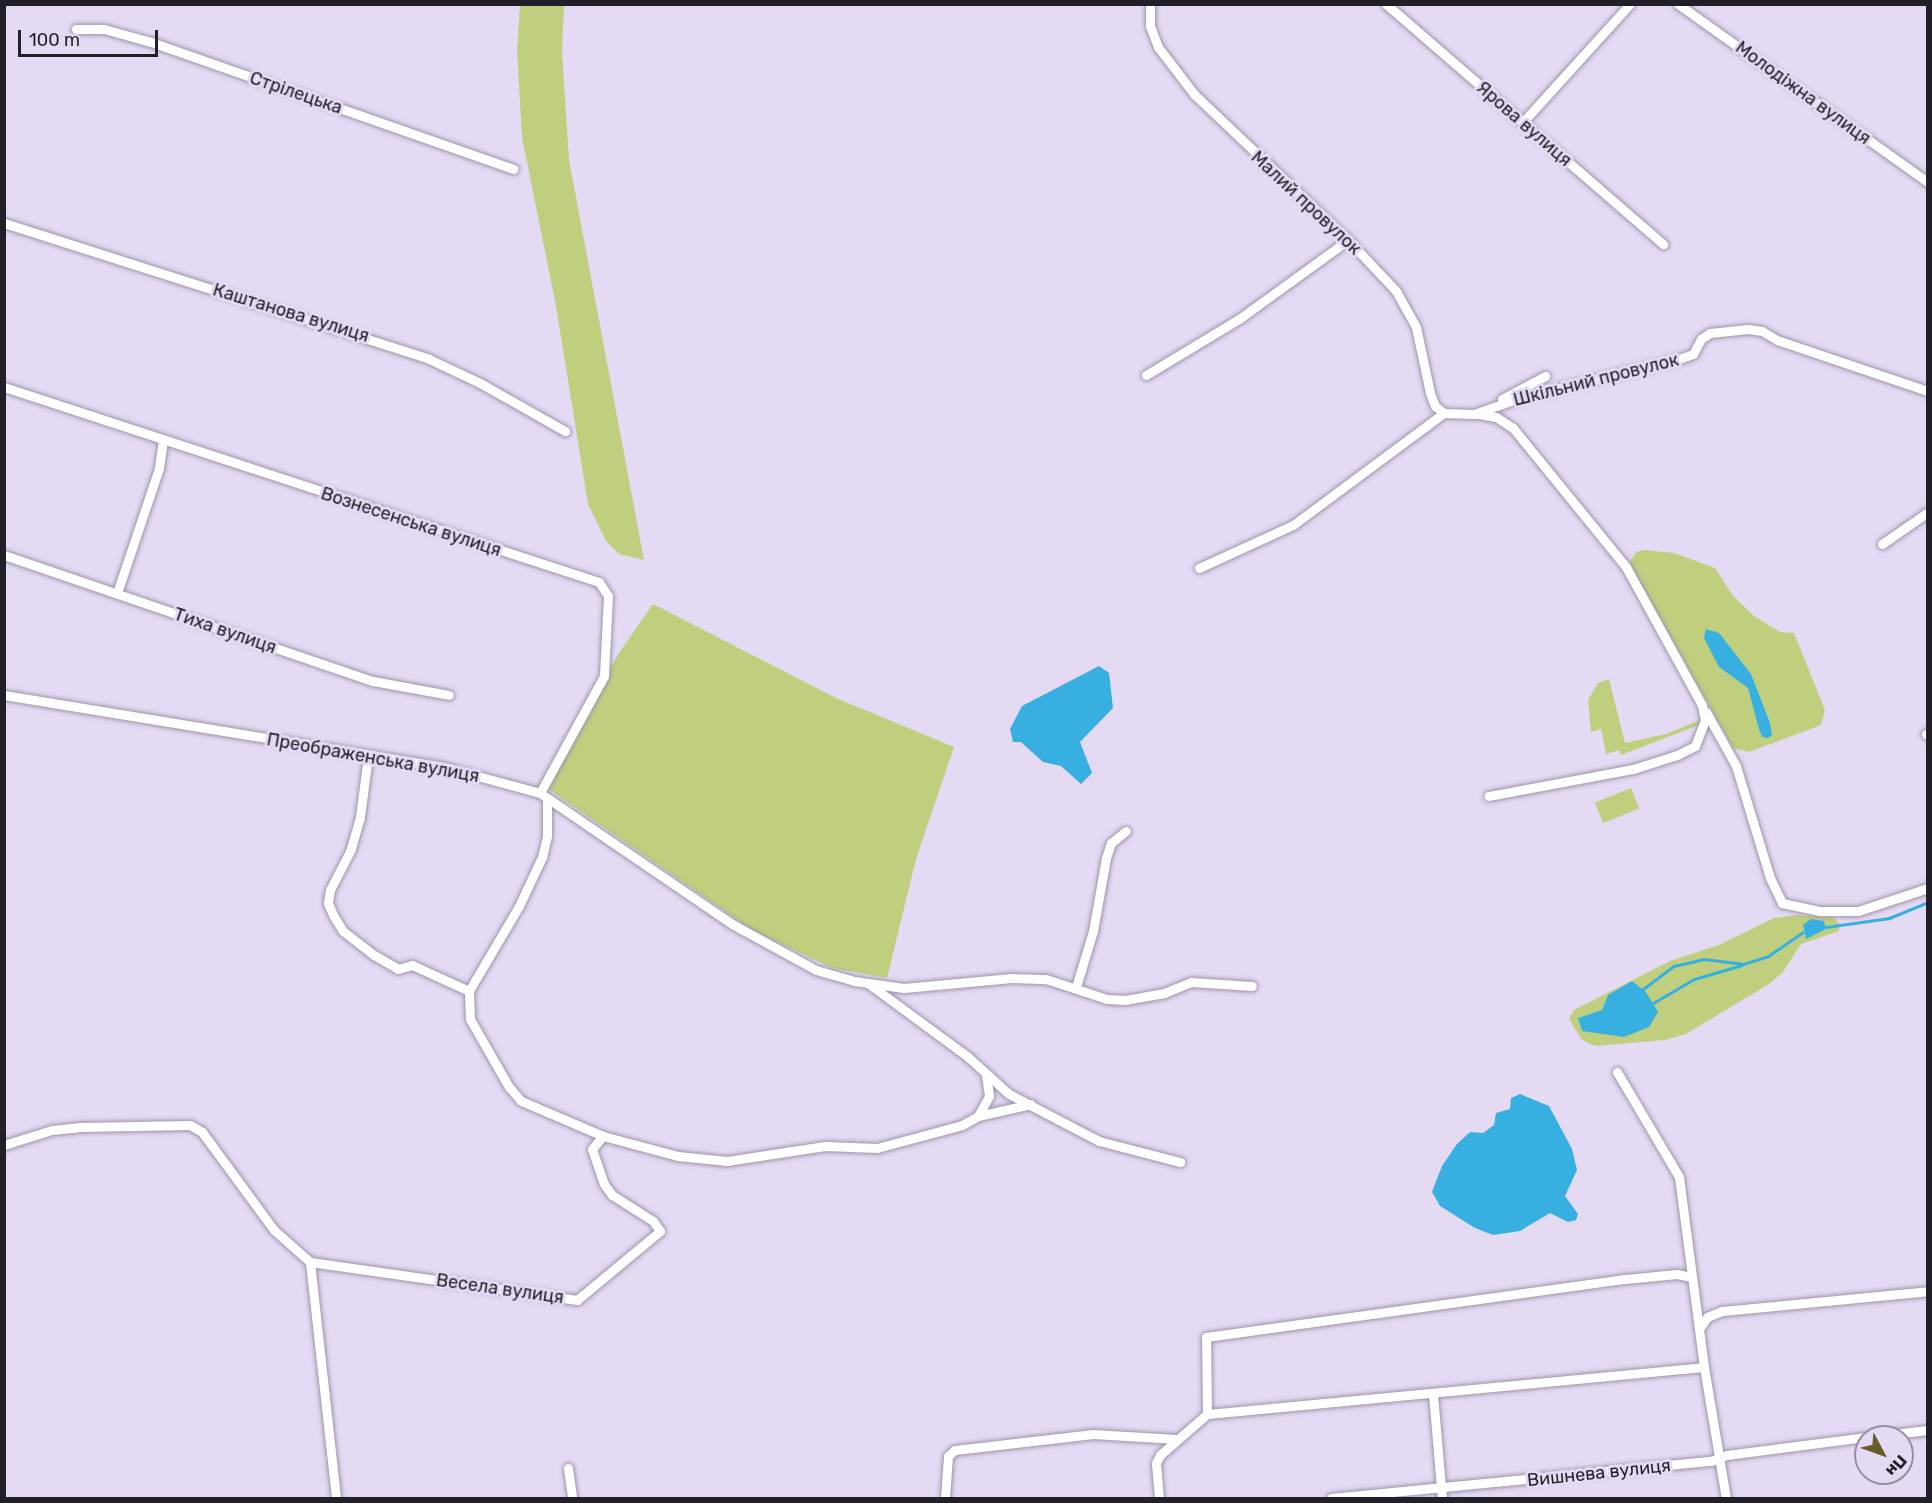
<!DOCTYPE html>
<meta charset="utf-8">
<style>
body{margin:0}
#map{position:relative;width:1932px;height:1503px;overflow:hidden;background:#e4daf3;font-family:Rubik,sans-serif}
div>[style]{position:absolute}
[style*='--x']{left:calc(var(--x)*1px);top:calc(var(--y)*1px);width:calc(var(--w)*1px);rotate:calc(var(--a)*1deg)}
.green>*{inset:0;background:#bfcf7e;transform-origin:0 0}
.water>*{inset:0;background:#37b0e1}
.stream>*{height:3px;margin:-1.5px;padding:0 1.5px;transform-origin:1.5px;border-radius:1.5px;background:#37b0e1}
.roads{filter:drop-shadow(0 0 2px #9e95ac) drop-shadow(0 0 2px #9e95ac)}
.street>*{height:9px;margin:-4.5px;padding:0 4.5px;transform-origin:4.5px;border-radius:4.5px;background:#fff}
span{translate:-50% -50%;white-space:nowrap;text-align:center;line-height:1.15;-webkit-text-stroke:6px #e4daf3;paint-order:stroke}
.street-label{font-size:18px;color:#221f28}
.frame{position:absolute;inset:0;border:6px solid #221f28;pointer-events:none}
.north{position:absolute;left:1854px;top:1425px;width:60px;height:60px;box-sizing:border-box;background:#e4daf3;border:2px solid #968fa2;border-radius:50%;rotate:131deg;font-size:16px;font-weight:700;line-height:24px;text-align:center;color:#221f28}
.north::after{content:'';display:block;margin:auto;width:21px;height:27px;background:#665d2a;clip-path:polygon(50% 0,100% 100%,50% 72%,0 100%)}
.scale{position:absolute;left:18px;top:30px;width:140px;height:27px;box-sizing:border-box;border:3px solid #221f28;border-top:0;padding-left:8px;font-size:18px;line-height:21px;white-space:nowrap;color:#221f28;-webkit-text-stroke:4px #e4daf3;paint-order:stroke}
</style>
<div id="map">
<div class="green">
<div style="clip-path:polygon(520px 5px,564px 5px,562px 51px,569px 160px,644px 560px,619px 554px,606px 541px,588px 504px,556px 306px,522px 137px,517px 51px)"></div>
<div style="clip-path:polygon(1644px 550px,1674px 553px,1715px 568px,1733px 596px,1754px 616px,1780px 632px,1794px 633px,1825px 710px,1821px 725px,1749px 752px,1733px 748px,1629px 563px,1636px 552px)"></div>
<div style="clip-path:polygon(653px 604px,836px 698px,954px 747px,916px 859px,887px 978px,832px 968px,752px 930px,544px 786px,619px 653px)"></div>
<div style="clip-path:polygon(1609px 679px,1625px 743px,1666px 734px,1700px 720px,1699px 725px,1621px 755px,1619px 750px,1606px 754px,1601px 729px,1591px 732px,1588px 700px,1598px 683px)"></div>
<div style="left:1631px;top:788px;width:22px;height:39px;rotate:68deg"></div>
<div style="clip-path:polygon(1796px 915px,1834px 918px,1839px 923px,1839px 931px,1801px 944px,1783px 972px,1769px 984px,1686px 1034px,1665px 1040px,1595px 1046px,1582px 1040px,1569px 1019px,1574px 1010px,1670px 961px,1719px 945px,1774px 918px)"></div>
</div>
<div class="water">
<div style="clip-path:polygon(1706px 629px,1719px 633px,1751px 674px,1770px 723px,1772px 735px,1768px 738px,1762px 737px,1759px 729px,1748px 688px,1719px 667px,1704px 638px)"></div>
<div style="clip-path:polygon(1099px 666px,1109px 673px,1113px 708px,1080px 742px,1092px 773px,1081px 784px,1061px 766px,1043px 762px,1021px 742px,1013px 742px,1010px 729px,1022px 706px)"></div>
<div style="clip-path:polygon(1811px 919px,1824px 921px,1826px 929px,1806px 939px,1803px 925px)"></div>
<div style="clip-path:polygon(1632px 981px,1646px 992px,1658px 1012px,1649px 1027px,1624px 1037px,1582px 1031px,1578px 1018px,1602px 1010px,1608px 995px)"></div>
<div style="clip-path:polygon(1520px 1094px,1549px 1106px,1572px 1149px,1577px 1170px,1565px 1196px,1578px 1214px,1576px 1220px,1568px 1222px,1550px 1213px,1520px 1231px,1493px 1235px,1475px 1228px,1440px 1206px,1432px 1192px,1442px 1166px,1457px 1144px,1470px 1132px,1483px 1133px,1494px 1125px,1496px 1113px,1510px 1109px,1511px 1098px)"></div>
</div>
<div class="stream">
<div style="--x:1826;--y:927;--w:64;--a:-8.1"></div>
<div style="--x:1889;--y:918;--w:42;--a:-22.3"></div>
<div style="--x:1643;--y:989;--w:39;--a:-37"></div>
<div style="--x:1674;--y:966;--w:31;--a:-13"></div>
<div style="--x:1704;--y:959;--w:39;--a:7"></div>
<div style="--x:1743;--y:964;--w:10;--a:-17"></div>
<div style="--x:1753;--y:961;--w:16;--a:-18"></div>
<div style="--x:1768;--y:956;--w:42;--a:-34.4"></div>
<div style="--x:1653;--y:1003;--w:48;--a:-30.3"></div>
<div style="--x:1694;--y:979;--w:50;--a:-16.3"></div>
</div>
<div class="roads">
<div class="street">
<div style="--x:1150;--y:4;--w:22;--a:90"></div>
<div style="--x:1150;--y:26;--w:22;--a:69"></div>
<div style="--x:1158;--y:47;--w:59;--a:52.5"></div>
<div style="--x:1194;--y:94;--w:212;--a:43.5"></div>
<div style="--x:1348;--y:240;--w:70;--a:46.7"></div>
<div style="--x:1396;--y:291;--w:41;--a:60.9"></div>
<div style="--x:1416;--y:327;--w:67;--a:78"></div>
<div style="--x:1430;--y:393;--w:14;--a:69"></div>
<div style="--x:1435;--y:406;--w:11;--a:38"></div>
<div style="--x:1386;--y:4;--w:367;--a:40.9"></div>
<div style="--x:1678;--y:4;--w:307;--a:35.5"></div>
<div style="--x:76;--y:29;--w:28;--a:0"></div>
<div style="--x:104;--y:29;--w:49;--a:15.5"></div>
<div style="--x:151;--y:42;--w:384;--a:19.3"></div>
<div style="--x:1522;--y:123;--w:161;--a:-47.8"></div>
<div style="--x:4;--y:223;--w:446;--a:17.7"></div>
<div style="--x:429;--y:359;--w:56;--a:25.2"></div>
<div style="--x:480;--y:383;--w:98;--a:29.5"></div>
<div style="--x:1146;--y:375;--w:109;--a:-31.1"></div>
<div style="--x:1239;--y:319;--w:135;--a:-35.9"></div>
<div style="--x:4;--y:387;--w:626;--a:18.15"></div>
<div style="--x:599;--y:582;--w:17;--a:57"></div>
<div style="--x:608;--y:596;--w:80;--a:92.9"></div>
<div style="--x:604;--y:676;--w:133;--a:118.7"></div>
<div style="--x:1502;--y:399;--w:49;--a:-28.1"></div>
<div style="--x:1479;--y:414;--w:17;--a:10"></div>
<div style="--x:1496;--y:417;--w:20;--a:33"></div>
<div style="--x:1513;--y:428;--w:179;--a:50.9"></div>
<div style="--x:1626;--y:567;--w:158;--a:61.2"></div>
<div style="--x:1702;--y:705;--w:15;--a:79"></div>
<div style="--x:1705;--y:720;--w:28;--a:111"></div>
<div style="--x:1695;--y:746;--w:20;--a:153"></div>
<div style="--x:1677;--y:755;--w:46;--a:162.3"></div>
<div style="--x:1633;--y:769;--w:147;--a:169.4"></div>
<div style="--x:1882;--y:544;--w:56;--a:-34.8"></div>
<div style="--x:4;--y:555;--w:390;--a:18.9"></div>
<div style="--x:373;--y:681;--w:77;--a:10.4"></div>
<div style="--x:1199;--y:568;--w:103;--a:-24.6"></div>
<div style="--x:1293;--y:525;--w:188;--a:-36.6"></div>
<div style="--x:1444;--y:413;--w:30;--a:2"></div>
<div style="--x:1474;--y:414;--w:48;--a:-19.6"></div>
<div style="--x:1519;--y:398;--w:165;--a:-13.7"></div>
<div style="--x:1679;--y:359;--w:15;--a:-20"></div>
<div style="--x:1693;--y:354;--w:17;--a:-62"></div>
<div style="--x:1701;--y:339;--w:11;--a:-34"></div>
<div style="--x:1710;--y:333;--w:38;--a:-6"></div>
<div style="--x:1748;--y:329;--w:14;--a:8"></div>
<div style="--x:1762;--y:331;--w:17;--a:31"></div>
<div style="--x:1777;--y:340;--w:159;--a:18.7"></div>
<div style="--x:117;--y:593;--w:132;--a:-71.4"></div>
<div style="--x:159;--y:468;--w:29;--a:-82"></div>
<div style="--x:4;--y:695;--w:450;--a:9.3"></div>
<div style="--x:448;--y:768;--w:95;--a:15.2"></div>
<div style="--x:540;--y:793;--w:232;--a:34.3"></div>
<div style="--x:732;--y:924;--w:96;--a:28.7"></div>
<div style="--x:816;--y:970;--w:40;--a:16"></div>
<div style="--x:854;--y:981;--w:50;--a:8"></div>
<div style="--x:904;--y:988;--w:108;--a:-5.3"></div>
<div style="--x:1012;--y:978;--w:34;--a:2"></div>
<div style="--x:1046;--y:979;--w:64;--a:18.2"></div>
<div style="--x:1107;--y:999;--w:18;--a:3"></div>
<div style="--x:1125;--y:1000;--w:40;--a:-10"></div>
<div style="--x:1164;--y:993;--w:29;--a:-22"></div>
<div style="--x:1191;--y:982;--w:61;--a:3.8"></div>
<div style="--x:1706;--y:712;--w:62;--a:60.9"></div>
<div style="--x:1736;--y:766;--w:117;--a:73.1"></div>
<div style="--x:1770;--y:878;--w:28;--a:64"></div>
<div style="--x:1782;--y:903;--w:39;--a:12"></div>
<div style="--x:1820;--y:911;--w:38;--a:0"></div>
<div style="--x:1858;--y:911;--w:74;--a:-18.2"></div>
<div style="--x:1926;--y:734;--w:2;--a:27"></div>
<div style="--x:368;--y:756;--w:62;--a:97.5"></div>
<div style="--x:360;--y:817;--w:33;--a:106"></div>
<div style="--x:351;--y:849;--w:46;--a:117.1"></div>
<div style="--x:330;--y:890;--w:13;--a:99"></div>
<div style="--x:328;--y:903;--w:13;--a:67"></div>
<div style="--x:333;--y:915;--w:19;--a:58"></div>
<div style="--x:343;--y:931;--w:39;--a:38"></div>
<div style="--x:374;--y:955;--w:28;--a:30"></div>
<div style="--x:398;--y:969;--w:15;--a:-16"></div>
<div style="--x:412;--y:965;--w:63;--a:24.5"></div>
<div style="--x:547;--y:798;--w:38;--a:90"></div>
<div style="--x:547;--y:836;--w:22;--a:103"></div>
<div style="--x:542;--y:857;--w:54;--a:115.1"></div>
<div style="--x:519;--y:906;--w:99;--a:120.5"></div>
<div style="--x:469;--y:991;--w:28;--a:88"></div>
<div style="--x:470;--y:1019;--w:78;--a:60.2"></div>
<div style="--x:509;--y:1087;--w:18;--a:49"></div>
<div style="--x:521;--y:1101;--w:89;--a:23.1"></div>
<div style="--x:869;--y:984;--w:123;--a:36.4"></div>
<div style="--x:968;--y:1057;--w:55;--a:42.1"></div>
<div style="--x:1009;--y:1094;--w:102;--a:27.6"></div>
<div style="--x:1099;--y:1141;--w:84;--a:14.5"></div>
<div style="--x:1076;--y:987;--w:59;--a:-73.1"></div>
<div style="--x:1093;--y:931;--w:74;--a:-79.9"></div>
<div style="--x:1106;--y:858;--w:16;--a:-72"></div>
<div style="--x:1111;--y:843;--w:19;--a:-39"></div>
<div style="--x:1617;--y:1072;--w:122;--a:59.4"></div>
<div style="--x:1679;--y:1177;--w:192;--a:82.5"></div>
<div style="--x:1704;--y:1367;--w:133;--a:80.5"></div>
<div style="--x:978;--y:1116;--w:54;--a:-12.8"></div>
<div style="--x:4;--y:1145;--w:50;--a:-17.4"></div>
<div style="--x:52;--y:1130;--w:29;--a:-6"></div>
<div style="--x:81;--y:1127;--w:109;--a:-1.1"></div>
<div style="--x:190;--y:1125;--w:14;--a:30"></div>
<div style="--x:202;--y:1132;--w:122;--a:53.7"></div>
<div style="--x:274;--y:1230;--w:48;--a:41.6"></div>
<div style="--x:310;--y:1262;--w:270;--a:8.1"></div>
<div style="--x:577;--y:1300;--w:108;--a:-39.7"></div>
<div style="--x:660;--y:1231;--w:12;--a:-125"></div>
<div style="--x:653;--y:1221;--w:49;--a:-147.6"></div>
<div style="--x:612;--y:1195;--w:14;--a:-126"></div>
<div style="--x:604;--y:1184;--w:37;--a:-109"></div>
<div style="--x:592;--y:1149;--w:17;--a:-50"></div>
<div style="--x:603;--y:1136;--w:78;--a:14.9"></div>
<div style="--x:678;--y:1156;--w:49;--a:5.8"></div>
<div style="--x:727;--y:1161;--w:99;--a:-8.7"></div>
<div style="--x:825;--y:1146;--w:52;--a:2.2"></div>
<div style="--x:877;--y:1148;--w:88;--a:-15.1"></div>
<div style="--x:962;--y:1125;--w:18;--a:-29"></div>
<div style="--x:978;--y:1116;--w:23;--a:-61"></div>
<div style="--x:989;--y:1096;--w:21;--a:-98"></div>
<div style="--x:310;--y:1262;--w:237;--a:83.7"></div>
<div style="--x:1699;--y:1329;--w:14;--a:-56"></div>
<div style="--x:1707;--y:1317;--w:16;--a:-22"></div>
<div style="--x:1722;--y:1311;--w:207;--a:-5.5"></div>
<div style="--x:1433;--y:1394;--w:104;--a:85.1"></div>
<div style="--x:1207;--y:1414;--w:499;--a:-5.4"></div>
<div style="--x:1868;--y:1437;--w:60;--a:-6.7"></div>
<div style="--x:568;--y:1468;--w:30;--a:82"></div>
<div style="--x:945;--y:1498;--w:42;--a:-85.9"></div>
<div style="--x:948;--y:1456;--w:9;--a:-41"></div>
<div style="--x:955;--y:1450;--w:139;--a:-6.6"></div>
<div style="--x:1093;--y:1434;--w:84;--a:3.4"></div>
<div style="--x:1159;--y:1498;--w:35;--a:-95"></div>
<div style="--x:1156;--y:1463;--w:9;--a:-63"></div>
<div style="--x:1160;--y:1455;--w:62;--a:-41.1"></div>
<div style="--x:1207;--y:1414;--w:77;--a:-90.7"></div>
<div style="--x:1206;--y:1337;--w:423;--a:-7.9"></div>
<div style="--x:1625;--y:1279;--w:52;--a:-5.5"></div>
<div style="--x:1677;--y:1274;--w:14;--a:12"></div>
<div style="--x:1331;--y:1498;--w:382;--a:-5.6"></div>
<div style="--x:1711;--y:1461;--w:17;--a:-21"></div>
<div style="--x:1727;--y:1455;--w:140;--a:-7.4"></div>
</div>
</div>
<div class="street-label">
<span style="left:296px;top:93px;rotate:19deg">Стрілецька</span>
<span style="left:1803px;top:93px;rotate:36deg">Молодіжна вулиця</span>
<span style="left:1524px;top:124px;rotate:41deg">Ярова вулиця</span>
<span style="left:1306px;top:203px;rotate:43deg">Малий провулок</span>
<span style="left:291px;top:313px;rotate:17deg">Каштанова вулиця</span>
<span style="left:1596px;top:380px;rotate:-14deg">Шкільний провулок</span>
<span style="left:411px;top:522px;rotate:18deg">Вознесенська вулиця</span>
<span style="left:225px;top:631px;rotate:19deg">Тиха вулиця</span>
<span style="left:373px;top:758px;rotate:10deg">Преображенська вулиця</span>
<span style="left:500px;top:1289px;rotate:8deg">Весела вулиця</span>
<span style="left:1599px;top:1473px;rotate:-6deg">Вишнева вулиця</span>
</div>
<div class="frame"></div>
<div class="north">Пн</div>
<div class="scale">100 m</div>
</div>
